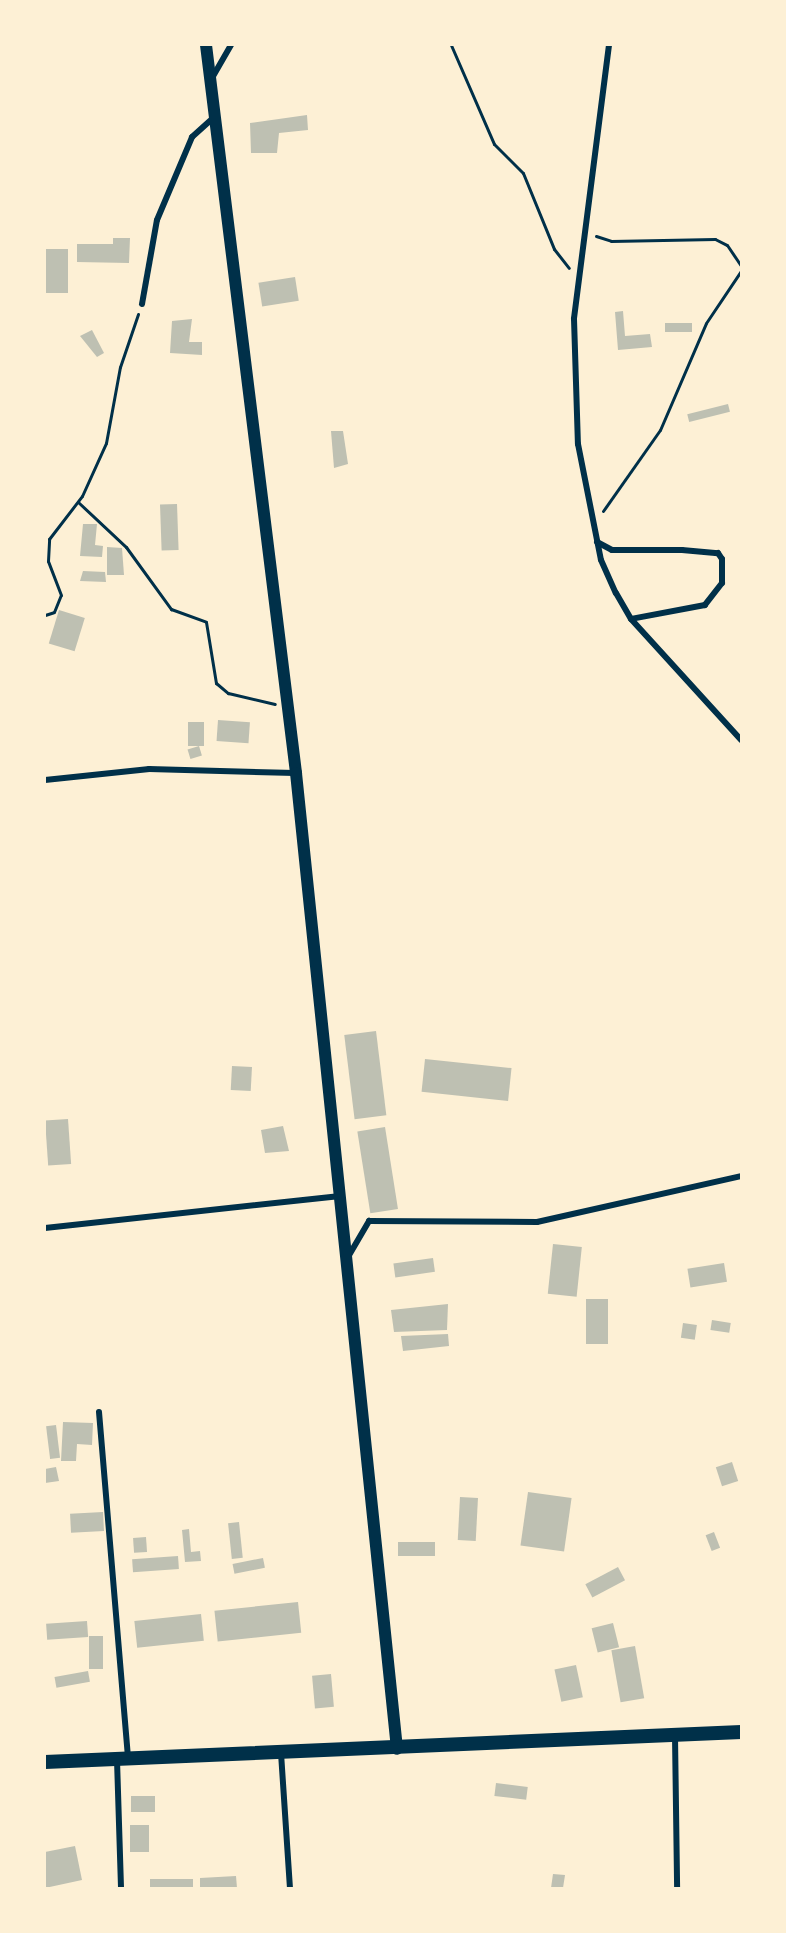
<!DOCTYPE html>
<style>
body{margin:0}
#map{position:relative;width:786px;height:1933px;overflow:hidden;background:#fdf0d5;font-family:Barlow,sans-serif}
div>[style]{position:absolute}
[style*='--x']{left:calc(var(--x)*1px);top:calc(var(--y)*1px);width:calc(var(--w)*1px);rotate:calc(var(--a)*1deg)}
.building>*{inset:0;background:#bec0b2;transform-origin:0 0}
.path>*{height:3px;margin:-1.5px;padding:0 1.5px;transform-origin:1.5px;border-radius:1.5px;background:#003049}
.minor>*{height:6px;margin:-3px;padding:0 3px;transform-origin:3px;border-radius:3px;background:#003049}
.secondary>*{height:12px;margin:-6px;padding:0 6px;transform-origin:6px;border-radius:6px;background:#003049}
.primary>*{height:14px;margin:-7px;padding:0 7px;transform-origin:7px;border-radius:7px;background:#003049}
span{translate:-50% -50%;white-space:nowrap;text-align:center;line-height:1.15;-webkit-text-stroke:6px #fdf0d5;paint-order:stroke}
.frame{position:absolute;inset:0;border:46px solid #fdf0d5;pointer-events:none}
</style>
<div id="map">
<div class="building">
<div style="clip-path:polygon(307px 115px,308px 130px,279px 133px,277px 153px,251px 153px,250px 123px)"></div>
<div style="clip-path:polygon(113px 238px,130px 238px,129px 263px,77px 262px,77px 244px,113px 244px)"></div>
<div style="left:45px;top:249px;width:23px;height:44px"></div>
<div style="left:295px;top:277px;width:24px;height:37px;rotate:81deg"></div>
<div style="clip-path:polygon(623px 311px,625px 336px,650px 334px,652px 347px,618px 350px,615px 312px)"></div>
<div style="clip-path:polygon(192px 319px,189px 342px,202px 342px,202px 355px,170px 353px,172px 321px)"></div>
<div style="left:692px;top:323px;width:9px;height:27px;rotate:90deg"></div>
<div style="clip-path:polygon(92px 330px,104px 353px,97px 357px,80px 336px)"></div>
<div style="left:728px;top:404px;width:8px;height:42px;rotate:76deg"></div>
<div style="clip-path:polygon(331px 431px,343px 431px,348px 464px,334px 468px)"></div>
<div style="left:177px;top:504px;width:46px;height:17px;rotate:88deg"></div>
<div style="clip-path:polygon(83px 524px,97px 524px,95px 545px,103px 546px,102px 557px,80px 556px)"></div>
<div style="clip-path:polygon(107px 547px,122px 548px,124px 575px,107px 575px)"></div>
<div style="clip-path:polygon(83px 571px,105px 572px,106px 582px,80px 581px)"></div>
<div style="left:59px;top:610px;width:27px;height:35px;rotate:17deg"></div>
<div style="left:218px;top:720px;width:32px;height:21px;rotate:4deg"></div>
<div style="left:188px;top:722px;width:16px;height:24px"></div>
<div style="left:199px;top:746px;width:10px;height:12px;rotate:73deg"></div>
<div style="left:376px;top:1031px;width:85px;height:32px;rotate:83deg"></div>
<div style="left:425px;top:1059px;width:87px;height:33px;rotate:6deg"></div>
<div style="left:232px;top:1066px;width:20px;height:24px;rotate:3deg"></div>
<div style="left:68px;top:1119px;width:45px;height:23px;rotate:86deg"></div>
<div style="clip-path:polygon(283px 1126px,289px 1151px,265px 1153px,261px 1130px)"></div>
<div style="left:385px;top:1127px;width:83px;height:28px;rotate:81deg"></div>
<div style="left:553px;top:1244px;width:29px;height:50px;rotate:6deg"></div>
<div style="left:433px;top:1258px;width:14px;height:40px;rotate:82deg"></div>
<div style="left:724px;top:1263px;width:19px;height:37px;rotate:81deg"></div>
<div style="left:586px;top:1299px;width:22px;height:45px"></div>
<div style="clip-path:polygon(448px 1304px,447px 1330px,394px 1332px,391px 1310px)"></div>
<div style="left:712px;top:1320px;width:19px;height:10px;rotate:9deg"></div>
<div style="left:683px;top:1323px;width:14px;height:15px;rotate:8deg"></div>
<div style="clip-path:polygon(448px 1334px,449px 1346px,403px 1351px,401px 1336px)"></div>
<div style="clip-path:polygon(63px 1422px,93px 1423px,92px 1445px,77px 1444px,76px 1461px,61px 1461px)"></div>
<div style="left:56px;top:1425px;width:33px;height:10px;rotate:83deg"></div>
<div style="left:732px;top:1462px;width:20px;height:17px;rotate:72deg"></div>
<div style="clip-path:polygon(56px 1467px,59px 1481px,45px 1483px,45px 1469px)"></div>
<div style="left:528px;top:1492px;width:44px;height:54px;rotate:8deg"></div>
<div style="left:460px;top:1497px;width:18px;height:43px;rotate:3deg"></div>
<div style="left:103px;top:1512px;width:19px;height:33px;rotate:87deg"></div>
<div style="left:239px;top:1522px;width:36px;height:11px;rotate:84deg"></div>
<div style="clip-path:polygon(189px 1529px,191px 1552px,200px 1551px,201px 1561px,185px 1562px,182px 1530px)"></div>
<div style="left:714px;top:1532px;width:17px;height:9px;rotate:69deg"></div>
<div style="left:146px;top:1537px;width:15px;height:13px;rotate:86deg"></div>
<div style="left:398px;top:1542px;width:37px;height:14px"></div>
<div style="left:178px;top:1556px;width:13px;height:46px;rotate:86deg"></div>
<div style="left:263px;top:1558px;width:10px;height:31px;rotate:79deg"></div>
<div style="left:618px;top:1567px;width:15px;height:37px;rotate:62deg"></div>
<div style="left:298px;top:1602px;width:31px;height:84px;rotate:84deg"></div>
<div style="left:201px;top:1614px;width:27px;height:67px;rotate:84deg"></div>
<div style="left:87px;top:1621px;width:16px;height:41px;rotate:86deg"></div>
<div style="left:613px;top:1623px;width:25px;height:22px;rotate:76deg"></div>
<div style="left:89px;top:1636px;width:14px;height:33px"></div>
<div style="left:635px;top:1646px;width:53px;height:24px;rotate:80deg"></div>
<div style="left:576px;top:1665px;width:33px;height:22px;rotate:78deg"></div>
<div style="left:88px;top:1671px;width:11px;height:34px;rotate:80deg"></div>
<div style="left:331px;top:1674px;width:33px;height:19px;rotate:85deg"></div>
<div style="left:496px;top:1783px;width:32px;height:13px;rotate:7deg"></div>
<div style="left:131px;top:1796px;width:24px;height:16px"></div>
<div style="left:130px;top:1825px;width:19px;height:27px"></div>
<div style="clip-path:polygon(75px 1846px,82px 1880px,45px 1888px,45px 1852px)"></div>
<div style="clip-path:polygon(553px 1874px,565px 1875px,563px 1888px,551px 1888px)"></div>
<div style="clip-path:polygon(236px 1876px,237px 1888px,200px 1888px,200px 1878px)"></div>
<div style="left:193px;top:1879px;width:9px;height:43px;rotate:90deg"></div>
</div>
<div class="path">
<div style="--x:451;--y:45;--w:108;--a:66.5"></div>
<div style="--x:494;--y:144;--w:41;--a:45"></div>
<div style="--x:523;--y:173;--w:82;--a:67.8"></div>
<div style="--x:554;--y:249;--w:24;--a:52"></div>
<div style="--x:596;--y:236;--w:16;--a:18"></div>
<div style="--x:611;--y:241;--w:104;--a:-1.1"></div>
<div style="--x:715;--y:239;--w:13;--a:27"></div>
<div style="--x:727;--y:245;--w:25;--a:56"></div>
<div style="--x:78;--y:502;--w:66;--a:43.2"></div>
<div style="--x:126;--y:547;--w:77;--a:54"></div>
<div style="--x:171;--y:609;--w:37;--a:20"></div>
<div style="--x:206;--y:622;--w:62;--a:80.7"></div>
<div style="--x:216;--y:683;--w:16;--a:40"></div>
<div style="--x:228;--y:693;--w:48;--a:13.2"></div>
<div style="--x:603;--y:511;--w:99;--a:-54.9"></div>
<div style="--x:660;--y:430;--w:116;--a:-66.7"></div>
<div style="--x:706;--y:323;--w:63;--a:-56.1"></div>
<div style="--x:45;--y:615;--w:9;--a:-18"></div>
<div style="--x:54;--y:612;--w:18;--a:-68"></div>
<div style="--x:61;--y:595;--w:36;--a:-111"></div>
<div style="--x:48;--y:561;--w:22;--a:-87"></div>
<div style="--x:49;--y:539;--w:54;--a:-52.5"></div>
<div style="--x:82;--y:496;--w:58;--a:-65.6"></div>
<div style="--x:106;--y:443;--w:77;--a:-79.6"></div>
<div style="--x:120;--y:367;--w:56;--a:-71.2"></div>
</div>
<div class="minor">
<div style="--x:609;--y:45;--w:276;--a:97.3"></div>
<div style="--x:574;--y:319;--w:125;--a:88.2"></div>
<div style="--x:578;--y:444;--w:118;--a:78.8"></div>
<div style="--x:601;--y:560;--w:36;--a:66"></div>
<div style="--x:616;--y:593;--w:30;--a:60"></div>
<div style="--x:631;--y:619;--w:164;--a:47.7"></div>
<div style="--x:212;--y:78;--w:38;--a:-60"></div>
<div style="--x:142;--y:304;--w:85;--a:-79.9"></div>
<div style="--x:157;--y:220;--w:90;--a:-67.1"></div>
<div style="--x:192;--y:137;--w:31;--a:-42"></div>
<div style="--x:597;--y:542;--w:17;--a:28"></div>
<div style="--x:612;--y:550;--w:70;--a:0"></div>
<div style="--x:682;--y:550;--w:36;--a:5"></div>
<div style="--x:718;--y:553;--w:7;--a:56"></div>
<div style="--x:722;--y:559;--w:24;--a:90"></div>
<div style="--x:722;--y:583;--w:28;--a:128"></div>
<div style="--x:705;--y:605;--w:75;--a:169.3"></div>
<div style="--x:45;--y:780;--w:105;--a:-6"></div>
<div style="--x:149;--y:769;--w:146;--a:1.6"></div>
<div style="--x:45;--y:1228;--w:297;--a:-6.2"></div>
<div style="--x:348;--y:1257;--w:42;--a:-59.7"></div>
<div style="--x:369;--y:1221;--w:168;--a:0.3"></div>
<div style="--x:537;--y:1222;--w:209;--a:-12.7"></div>
<div style="--x:99;--y:1412;--w:348;--a:85.2"></div>
<div style="--x:675;--y:1736;--w:152;--a:89.2"></div>
<div style="--x:281;--y:1753;--w:135;--a:86.2"></div>
<div style="--x:117;--y:1760;--w:128;--a:88.2"></div>
</div>
<div class="secondary">
<div style="--x:206;--y:45;--w:734;--a:82.95"></div>
<div style="--x:296;--y:773;--w:981;--a:84.09"></div>
</div>
<div class="primary">
<div style="--x:45;--y:1762;--w:697;--a:-2.47"></div>
</div>
<div class="frame"></div>
</div>
